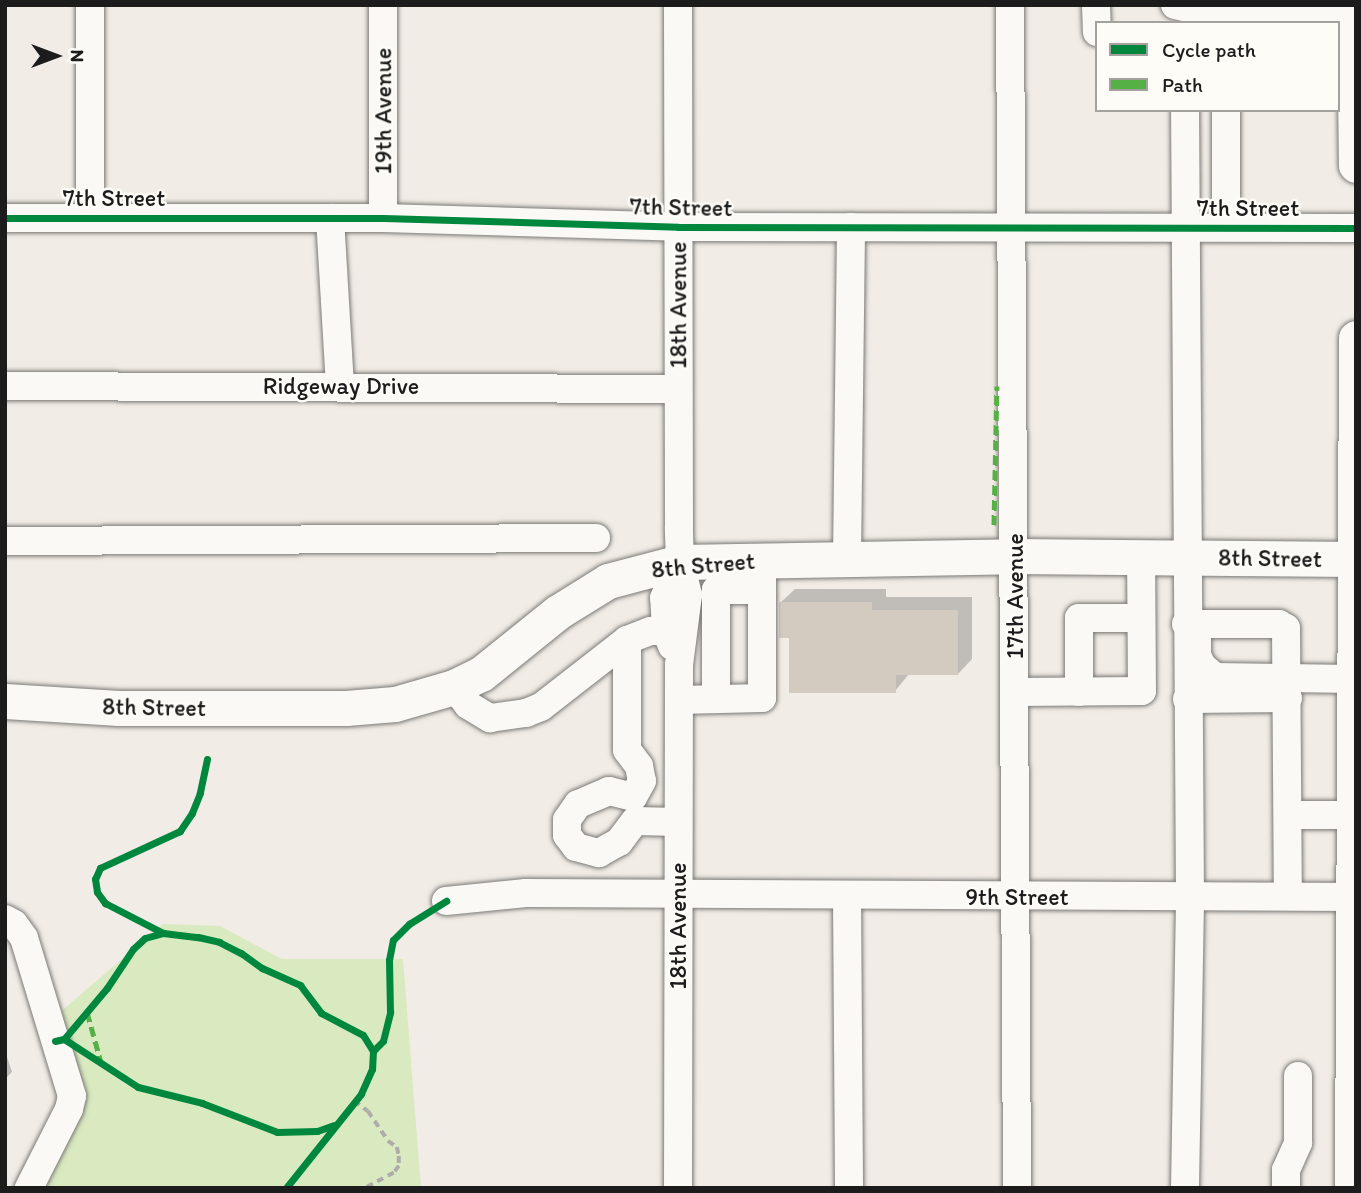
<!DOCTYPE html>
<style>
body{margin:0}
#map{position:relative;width:1361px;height:1193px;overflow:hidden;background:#f1ece6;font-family:Itim,sans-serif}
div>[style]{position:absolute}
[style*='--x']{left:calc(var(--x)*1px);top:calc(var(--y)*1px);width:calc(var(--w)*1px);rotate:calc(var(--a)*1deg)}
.green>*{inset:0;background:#d9eac0}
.shadow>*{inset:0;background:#0003}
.building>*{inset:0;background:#d4cbc0}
.path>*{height:3.5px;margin-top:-1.75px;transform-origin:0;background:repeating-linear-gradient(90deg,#aeacaa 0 7px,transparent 0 12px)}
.roads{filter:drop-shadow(0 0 2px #7c7a77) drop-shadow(0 0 2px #7c7a77)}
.minor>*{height:28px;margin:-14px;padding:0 14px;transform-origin:14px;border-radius:14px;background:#faf9f6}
.major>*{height:35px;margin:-17.5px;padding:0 17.5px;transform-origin:17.5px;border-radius:17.5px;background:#faf9f6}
.quiet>*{height:5px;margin-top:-2.5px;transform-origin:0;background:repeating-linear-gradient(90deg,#55b145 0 10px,transparent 0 15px)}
.cycleway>*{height:7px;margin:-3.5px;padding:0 3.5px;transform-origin:3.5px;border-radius:3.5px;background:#00873e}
span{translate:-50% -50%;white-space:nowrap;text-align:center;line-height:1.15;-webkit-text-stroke:5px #fdfcf7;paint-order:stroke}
.street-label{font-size:24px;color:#1c1c1c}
.frame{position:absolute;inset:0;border:7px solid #1c1c1c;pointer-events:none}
.legend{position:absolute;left:1095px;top:21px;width:245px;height:91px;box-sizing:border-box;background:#fdfcf7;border:2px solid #a3a29f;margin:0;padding:9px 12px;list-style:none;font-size:21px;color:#1c1c1c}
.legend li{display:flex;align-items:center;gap:14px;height:35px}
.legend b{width:35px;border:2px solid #a3a29f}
.north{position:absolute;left:21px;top:21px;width:70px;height:70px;-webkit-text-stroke:5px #fdfcf7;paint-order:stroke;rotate:90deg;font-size:19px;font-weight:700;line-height:28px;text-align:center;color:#1c1c1c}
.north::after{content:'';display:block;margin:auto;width:24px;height:32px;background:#1c1c1c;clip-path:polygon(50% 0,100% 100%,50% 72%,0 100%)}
</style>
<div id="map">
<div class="green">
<div style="clip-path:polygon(163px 924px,220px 926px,282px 959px,403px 959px,421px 1188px,29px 1188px,69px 1109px,59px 1013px)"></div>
</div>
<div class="shadow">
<div style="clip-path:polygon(795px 589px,886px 589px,886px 597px,972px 597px,972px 659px,958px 674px,909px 674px,895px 691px,791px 636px,780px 603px)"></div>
<div style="clip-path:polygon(5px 1051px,12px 1072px,5px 1079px)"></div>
</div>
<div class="building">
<div style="clip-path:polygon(779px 602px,872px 602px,872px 610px,958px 610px,958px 675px,896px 675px,896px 693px,789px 693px,789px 638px,779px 638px)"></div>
</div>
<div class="path">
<div style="--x:354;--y:1101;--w:17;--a:36"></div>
<div style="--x:368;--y:1111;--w:36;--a:56"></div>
<div style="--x:388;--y:1141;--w:11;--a:34"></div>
<div style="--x:397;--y:1147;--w:9;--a:77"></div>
<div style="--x:399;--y:1156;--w:10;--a:90"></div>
<div style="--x:399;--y:1166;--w:9;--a:126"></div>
<div style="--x:394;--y:1173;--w:32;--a:152"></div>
</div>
<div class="roads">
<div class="minor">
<div style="--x:90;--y:5;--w:212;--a:90"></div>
<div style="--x:383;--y:5;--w:213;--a:90"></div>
<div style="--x:1010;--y:5;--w:1183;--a:89.66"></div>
<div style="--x:1096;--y:5;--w:27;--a:88"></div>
<div style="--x:1175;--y:5;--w:42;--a:12.4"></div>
<div style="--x:1216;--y:14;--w:138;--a:0.8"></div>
<div style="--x:5;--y:218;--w:378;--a:0"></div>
<div style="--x:383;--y:218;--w:295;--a:1.7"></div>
<div style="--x:678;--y:227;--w:678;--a:0.08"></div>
<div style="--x:330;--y:218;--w:168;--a:86.6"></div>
<div style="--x:1226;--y:227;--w:117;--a:-90"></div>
<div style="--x:5;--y:386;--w:672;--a:0.26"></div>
<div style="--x:5;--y:541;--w:591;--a:-0.29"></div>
<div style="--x:847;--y:558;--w:331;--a:-89.3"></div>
<div style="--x:1186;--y:624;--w:93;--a:0"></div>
<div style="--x:1279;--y:624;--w:8;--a:30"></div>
<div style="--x:1286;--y:628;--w:268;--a:89.6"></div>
<div style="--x:1197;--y:637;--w:18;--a:90"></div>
<div style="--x:1197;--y:655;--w:12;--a:66"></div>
<div style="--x:1202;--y:666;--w:17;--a:40"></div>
<div style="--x:1215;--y:677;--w:139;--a:0.8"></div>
<div style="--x:627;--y:640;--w:110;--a:90"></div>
<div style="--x:627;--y:750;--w:20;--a:53"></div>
<div style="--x:639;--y:766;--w:15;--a:79"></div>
<div style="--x:642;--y:781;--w:18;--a:119"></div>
<div style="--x:633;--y:797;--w:25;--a:-166"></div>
<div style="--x:609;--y:791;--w:34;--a:157"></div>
<div style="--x:578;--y:804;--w:19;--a:125"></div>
<div style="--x:567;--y:820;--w:15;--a:90"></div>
<div style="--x:567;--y:835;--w:15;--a:53"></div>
<div style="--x:576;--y:847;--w:24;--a:15"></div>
<div style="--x:599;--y:853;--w:23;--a:-29"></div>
<div style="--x:619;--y:842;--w:26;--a:-53"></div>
<div style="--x:635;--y:821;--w:43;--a:1.3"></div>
<div style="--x:672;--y:646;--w:16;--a:-112"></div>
<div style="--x:666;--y:631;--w:33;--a:-93"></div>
<div style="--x:664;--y:598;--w:39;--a:-66"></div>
<div style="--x:454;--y:687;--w:23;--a:52"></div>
<div style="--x:468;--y:705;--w:26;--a:31"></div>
<div style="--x:490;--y:718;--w:36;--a:-8"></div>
<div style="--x:526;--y:713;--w:16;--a:-22"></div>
<div style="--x:541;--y:707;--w:109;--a:-37.9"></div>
<div style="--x:627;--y:640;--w:26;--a:-21"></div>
<div style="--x:651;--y:631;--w:15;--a:0"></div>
<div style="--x:1016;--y:692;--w:126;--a:-0.5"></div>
<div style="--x:1142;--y:691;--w:135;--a:-90.4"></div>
<div style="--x:1079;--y:692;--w:74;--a:-90"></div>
<div style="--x:1079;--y:618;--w:62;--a:0"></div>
<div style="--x:716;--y:699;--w:109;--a:-90"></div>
<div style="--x:716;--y:590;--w:45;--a:0"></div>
<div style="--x:1187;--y:699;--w:101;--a:-0.6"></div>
<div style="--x:679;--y:700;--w:83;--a:-1.4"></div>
<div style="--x:762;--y:698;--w:139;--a:-90"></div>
<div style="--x:1288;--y:815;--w:65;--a:0"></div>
<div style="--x:847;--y:896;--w:292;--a:89.6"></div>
<div style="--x:446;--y:901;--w:80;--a:-5.7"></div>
<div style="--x:526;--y:893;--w:830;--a:0.28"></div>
<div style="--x:5;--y:919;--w:10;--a:29"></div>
<div style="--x:14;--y:924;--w:17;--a:54"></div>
<div style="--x:24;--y:938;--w:165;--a:73.1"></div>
<div style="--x:72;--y:1096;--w:13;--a:103"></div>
<div style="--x:69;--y:1109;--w:89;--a:116.9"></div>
<div style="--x:678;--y:1188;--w:523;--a:-89.89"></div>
<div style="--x:679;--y:665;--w:71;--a:-82.7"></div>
<div style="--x:688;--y:595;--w:34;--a:-104"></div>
<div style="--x:680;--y:562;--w:34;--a:-92"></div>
<div style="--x:679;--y:528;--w:523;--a:-90.11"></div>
<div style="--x:1185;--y:1188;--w:291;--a:-89"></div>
<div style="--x:1190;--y:897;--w:787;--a:-90.36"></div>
<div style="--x:1286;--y:1188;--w:18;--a:-90"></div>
<div style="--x:1286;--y:1170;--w:30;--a:-66"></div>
<div style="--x:1298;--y:1143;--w:67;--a:-90"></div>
</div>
<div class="major">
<div style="--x:1354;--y:5;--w:160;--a:89.3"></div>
<div style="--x:5;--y:701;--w:114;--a:3.5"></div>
<div style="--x:119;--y:708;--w:227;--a:0"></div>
<div style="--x:346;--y:708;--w:49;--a:-4.7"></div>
<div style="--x:395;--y:704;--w:61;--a:-16.1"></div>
<div style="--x:454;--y:687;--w:30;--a:-26"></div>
<div style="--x:481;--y:674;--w:99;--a:-38.8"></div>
<div style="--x:558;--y:612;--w:59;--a:-31.8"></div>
<div style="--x:608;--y:581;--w:74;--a:-14.8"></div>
<div style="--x:680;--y:562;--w:334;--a:-1"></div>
<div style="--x:1014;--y:556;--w:342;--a:0.5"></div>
<div style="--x:1352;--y:1188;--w:850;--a:-89.73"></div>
</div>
</div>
<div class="quiet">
<div style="--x:994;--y:525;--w:139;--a:-88.8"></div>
<div style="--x:87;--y:1012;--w:52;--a:74.4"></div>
</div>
<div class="cycleway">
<div style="--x:5;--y:218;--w:378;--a:0"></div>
<div style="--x:383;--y:218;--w:295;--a:1.7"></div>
<div style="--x:678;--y:227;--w:678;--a:0.08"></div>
<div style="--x:207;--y:759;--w:35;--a:102"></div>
<div style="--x:200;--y:793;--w:22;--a:112"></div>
<div style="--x:192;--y:813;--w:22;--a:124"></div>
<div style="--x:180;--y:831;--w:88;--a:155.2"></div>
<div style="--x:100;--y:868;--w:12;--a:114"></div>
<div style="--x:95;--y:879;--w:13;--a:81"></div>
<div style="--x:97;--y:892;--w:14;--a:54"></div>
<div style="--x:105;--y:903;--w:65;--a:27.3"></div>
<div style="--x:163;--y:933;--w:35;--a:7"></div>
<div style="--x:198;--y:937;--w:22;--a:13"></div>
<div style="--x:219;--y:942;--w:25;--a:27"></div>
<div style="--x:241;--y:953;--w:26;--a:36"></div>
<div style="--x:262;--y:968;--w:42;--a:24.1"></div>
<div style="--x:300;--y:985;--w:35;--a:53"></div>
<div style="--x:321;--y:1013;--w:47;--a:27.6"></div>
<div style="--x:363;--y:1035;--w:19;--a:58"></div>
<div style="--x:373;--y:1051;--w:18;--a:93"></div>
<div style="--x:372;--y:1069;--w:27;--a:114"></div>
<div style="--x:361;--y:1094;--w:120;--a:128.6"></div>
<div style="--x:64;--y:1039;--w:88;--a:33"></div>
<div style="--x:138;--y:1087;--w:66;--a:14"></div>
<div style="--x:202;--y:1103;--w:80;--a:21.1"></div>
<div style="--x:277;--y:1132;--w:40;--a:-1.4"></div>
<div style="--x:317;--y:1131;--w:18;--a:-19"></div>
<div style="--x:55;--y:1041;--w:9;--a:-13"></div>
<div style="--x:64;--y:1039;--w:67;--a:-49.9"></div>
<div style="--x:107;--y:988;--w:47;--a:-56.3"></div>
<div style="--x:133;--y:949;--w:16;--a:-43"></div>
<div style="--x:145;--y:938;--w:19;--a:-16"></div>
<div style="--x:373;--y:1051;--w:14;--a:-45"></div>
<div style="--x:383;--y:1041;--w:30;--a:-76"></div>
<div style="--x:390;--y:1012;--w:52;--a:-91.1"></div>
<div style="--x:389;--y:960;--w:20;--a:-79"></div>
<div style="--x:393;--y:940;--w:23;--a:-45"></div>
<div style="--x:409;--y:924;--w:44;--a:-31.9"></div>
</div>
<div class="street-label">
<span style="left:383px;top:111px;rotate:-90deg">19th Avenue</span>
<span style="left:114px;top:198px">7th Street</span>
<span style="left:681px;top:207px;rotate:1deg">7th Street</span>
<span style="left:1248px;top:208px">7th Street</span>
<span style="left:678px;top:305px;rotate:-90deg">18th Avenue</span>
<span style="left:341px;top:386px">Ridgeway Drive</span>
<span style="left:1270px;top:558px;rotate:1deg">8th Street</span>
<span style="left:703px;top:565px;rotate:-5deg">8th Street</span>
<span style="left:1015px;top:596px;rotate:-90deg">17th Avenue</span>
<span style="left:154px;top:707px;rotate:1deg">8th Street</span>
<span style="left:1017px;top:897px">9th Street</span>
<span style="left:678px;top:926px;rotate:-90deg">18th Avenue</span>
</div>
<div class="frame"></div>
<ul class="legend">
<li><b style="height:9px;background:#00873e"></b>Cycle path</li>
<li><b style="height:9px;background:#55b145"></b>Path</li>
</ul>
<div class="north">N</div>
</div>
